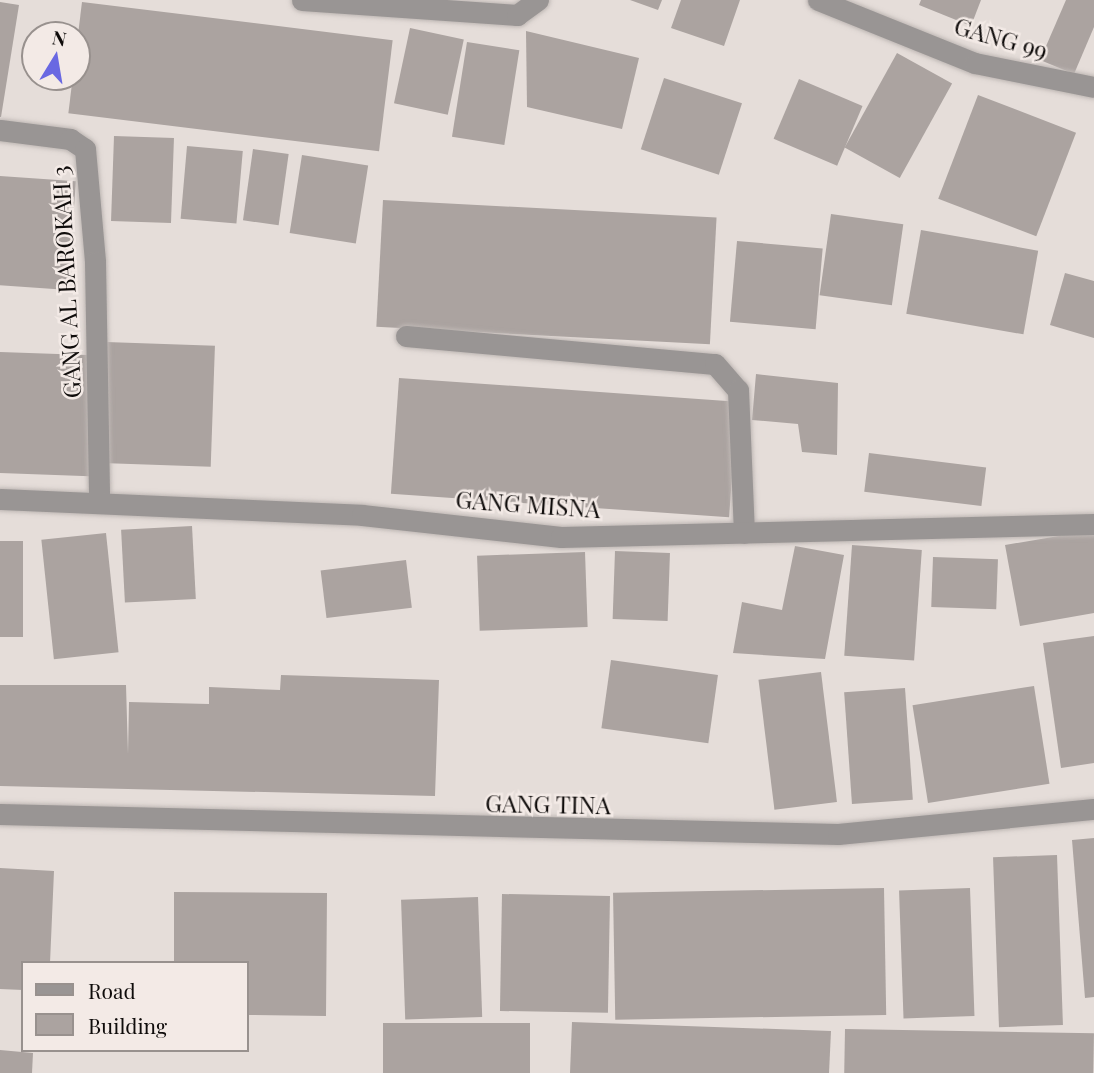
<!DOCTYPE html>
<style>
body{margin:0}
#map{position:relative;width:1094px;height:1073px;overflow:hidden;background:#e5ddd9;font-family:"Playfair Display",serif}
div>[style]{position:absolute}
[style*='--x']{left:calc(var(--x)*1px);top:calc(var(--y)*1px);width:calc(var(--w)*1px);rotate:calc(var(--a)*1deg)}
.building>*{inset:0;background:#aba3a0;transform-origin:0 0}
.roads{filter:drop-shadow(0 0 2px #beb7b4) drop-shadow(0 0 2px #beb7b4)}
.street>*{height:21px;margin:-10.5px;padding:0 10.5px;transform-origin:10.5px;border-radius:10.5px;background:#999594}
span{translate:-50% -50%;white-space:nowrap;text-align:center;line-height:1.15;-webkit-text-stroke:5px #f3eae6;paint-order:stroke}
.street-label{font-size:24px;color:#0f0c0b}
.legend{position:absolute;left:21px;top:961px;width:228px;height:91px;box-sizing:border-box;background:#f3eae6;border:2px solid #98918e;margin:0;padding:9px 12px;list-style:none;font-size:21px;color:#0f0c0b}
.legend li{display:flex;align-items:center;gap:14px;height:35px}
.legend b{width:35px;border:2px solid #98918e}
.north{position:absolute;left:21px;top:21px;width:70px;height:70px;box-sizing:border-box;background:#f3eae6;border:2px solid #98918e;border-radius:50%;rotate:11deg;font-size:19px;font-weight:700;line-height:28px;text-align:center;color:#0f0c0b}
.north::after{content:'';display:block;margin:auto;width:24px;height:32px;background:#6968e2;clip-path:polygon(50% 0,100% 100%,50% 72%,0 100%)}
</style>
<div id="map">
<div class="building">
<div style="clip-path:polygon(630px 0,662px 0,658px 10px)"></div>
<div style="clip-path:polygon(681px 0,740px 0,724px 46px,671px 28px)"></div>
<div style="clip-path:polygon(921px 0,981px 0,971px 26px,919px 5px)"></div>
<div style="clip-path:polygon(1066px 0,1094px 0,1094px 27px,1074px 74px,1040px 60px)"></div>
<div style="clip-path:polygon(0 2px,19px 5px,1px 117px,0 117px)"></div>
<div style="left:82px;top:2px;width:313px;height:112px;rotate:7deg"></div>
<div style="left:410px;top:28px;width:55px;height:77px;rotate:12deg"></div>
<div style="clip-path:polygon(526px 31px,639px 58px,622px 129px,527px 107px)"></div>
<div style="left:467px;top:42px;width:53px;height:96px;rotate:9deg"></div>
<div style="left:897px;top:53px;width:63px;height:108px;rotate:29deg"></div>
<div style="left:664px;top:78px;width:82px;height:75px;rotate:18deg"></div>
<div style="left:799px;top:79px;width:69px;height:65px;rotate:23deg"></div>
<div style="left:978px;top:95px;width:105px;height:111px;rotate:21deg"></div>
<div style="left:114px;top:136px;width:60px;height:85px;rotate:2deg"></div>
<div style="left:187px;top:146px;width:56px;height:73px;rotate:5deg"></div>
<div style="left:253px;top:149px;width:36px;height:72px;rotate:8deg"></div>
<div style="left:302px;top:155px;width:67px;height:79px;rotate:9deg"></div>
<div style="left:0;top:176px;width:76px;height:109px;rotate:4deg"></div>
<div style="left:383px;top:200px;width:334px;height:127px;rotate:3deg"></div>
<div style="left:831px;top:214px;width:73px;height:82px;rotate:8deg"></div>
<div style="left:921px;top:230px;width:119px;height:85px;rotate:10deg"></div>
<div style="left:737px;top:241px;width:86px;height:81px;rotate:5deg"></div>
<div style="clip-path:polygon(1065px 273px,1094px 281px,1094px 338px,1050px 325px)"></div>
<div style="left:106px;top:342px;width:109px;height:121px;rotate:2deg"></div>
<div style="left:0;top:352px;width:94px;height:121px;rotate:2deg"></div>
<div style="clip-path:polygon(756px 374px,838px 383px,837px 455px,802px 452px,798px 424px,752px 420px)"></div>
<div style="left:399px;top:378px;width:339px;height:116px;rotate:4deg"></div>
<div style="left:869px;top:453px;width:118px;height:39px;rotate:7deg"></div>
<div style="left:192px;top:526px;width:73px;height:71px;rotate:87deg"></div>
<div style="clip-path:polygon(1094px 530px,1094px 613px,1020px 626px,1005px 545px)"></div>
<div style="left:106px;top:533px;width:120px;height:65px;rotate:84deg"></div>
<div style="left:0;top:541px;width:23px;height:96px"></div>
<div style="left:852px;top:545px;width:70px;height:111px;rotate:4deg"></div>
<div style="clip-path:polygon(795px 546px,844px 555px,825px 659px,733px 653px,742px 602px,782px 610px)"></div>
<div style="left:615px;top:551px;width:55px;height:68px;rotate:2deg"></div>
<div style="left:585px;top:552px;width:75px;height:108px;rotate:88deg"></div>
<div style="left:933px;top:557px;width:65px;height:50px;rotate:2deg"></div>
<div style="left:406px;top:560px;width:48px;height:86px;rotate:83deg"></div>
<div style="clip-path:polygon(1094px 636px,1094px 763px,1061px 768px,1043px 643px)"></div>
<div style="left:611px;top:660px;width:108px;height:69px;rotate:8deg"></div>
<div style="left:821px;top:672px;width:131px;height:63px;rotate:83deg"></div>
<div style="clip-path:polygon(281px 675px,439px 680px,435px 796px,0 786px,0 685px,126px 685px,128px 754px,129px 702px,209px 704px,209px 687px,280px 690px)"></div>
<div style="left:1034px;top:686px;width:99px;height:123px;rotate:81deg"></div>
<div style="left:905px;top:688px;width:112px;height:61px;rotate:86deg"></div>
<div style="clip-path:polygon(1094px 838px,1094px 997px,1085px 998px,1072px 840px)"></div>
<div style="left:1057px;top:855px;width:170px;height:64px;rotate:88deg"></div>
<div style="clip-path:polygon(0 868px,54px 871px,50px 963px,23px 963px,23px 990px,0 989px)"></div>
<div style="left:884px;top:888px;width:127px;height:271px;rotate:89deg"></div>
<div style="left:970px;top:888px;width:128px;height:71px;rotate:88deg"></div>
<div style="clip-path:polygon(174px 892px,327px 893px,326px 1016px,247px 1015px,247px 963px,174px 963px)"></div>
<div style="left:502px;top:894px;width:108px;height:117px;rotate:1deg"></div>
<div style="left:478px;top:897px;width:120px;height:77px;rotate:88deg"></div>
<div style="clip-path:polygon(572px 1022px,831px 1031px,829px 1073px,570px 1073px)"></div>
<div style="left:530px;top:1023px;width:50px;height:147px;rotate:90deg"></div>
<div style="left:845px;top:1029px;width:249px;height:44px;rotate:1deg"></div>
<div style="clip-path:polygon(0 1050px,33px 1053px,32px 1073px,0 1073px)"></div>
</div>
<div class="roads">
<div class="street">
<div style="--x:302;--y:0;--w:216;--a:4"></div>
<div style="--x:517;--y:15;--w:26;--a:-36"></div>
<div style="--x:818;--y:0;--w:169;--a:21.9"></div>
<div style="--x:975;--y:63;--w:121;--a:11.4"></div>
<div style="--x:0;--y:130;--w:71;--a:7.3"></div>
<div style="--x:70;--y:139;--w:18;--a:34"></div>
<div style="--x:85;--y:149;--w:113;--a:84.9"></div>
<div style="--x:95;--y:262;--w:240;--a:89"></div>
<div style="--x:406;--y:336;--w:310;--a:5.2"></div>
<div style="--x:715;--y:364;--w:35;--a:49"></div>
<div style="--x:738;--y:390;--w:143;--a:87.6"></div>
<div style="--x:0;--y:499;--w:362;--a:2.5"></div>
<div style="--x:362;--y:515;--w:200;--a:6.3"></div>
<div style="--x:561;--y:537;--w:533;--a:-1.4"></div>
<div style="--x:0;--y:814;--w:838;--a:1.37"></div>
<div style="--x:838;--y:834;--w:257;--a:-5.6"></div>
</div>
</div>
<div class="street-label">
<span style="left:1001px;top:38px;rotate:16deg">GANG 99</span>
<span style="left:66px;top:282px;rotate:-93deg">GANG AL BAROKAH 3</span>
<span style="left:528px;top:504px;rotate:4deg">GANG MISNA</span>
<span style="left:548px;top:804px;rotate:1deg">GANG TINA</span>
</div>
<ul class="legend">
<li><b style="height:9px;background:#999594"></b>Road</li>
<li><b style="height:19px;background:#aba3a0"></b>Building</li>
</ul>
<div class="north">N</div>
</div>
